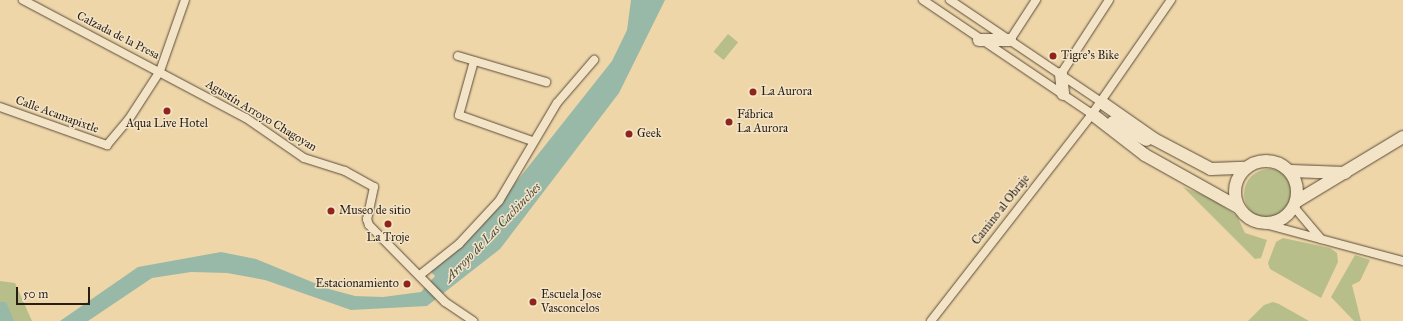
<!DOCTYPE html>
<meta charset="utf-8">
<style>
body{margin:0}
#map{position:relative;width:1403px;height:321px;overflow:hidden;background:#eed6a9;font-family:"IM FELL Great Primer",serif}
div>[style]{position:absolute}
[style*='--x']{left:calc(var(--x)*1px);top:calc(var(--y)*1px);width:calc(var(--w)*1px);rotate:calc(var(--a)*1deg)}
.green>*{inset:0;background:#b8be89;transform-origin:0 0}
.round{border-radius:50%}
.water>*{inset:0;background:#99b9a8}
.roads{filter:drop-shadow(0 0 1px #5a4c39) drop-shadow(0 0 1px #5a4c39)}
.minor>*{height:8px;margin:-4px;padding:0 4px;transform-origin:4px;border-radius:4px;background:#f4e4c7}
.secondary>*{height:12px;margin:-6px;padding:0 6px;transform-origin:6px;border-radius:6px;background:#f4e4c7}
.secondary>.ring{margin:-6px;padding:0;box-sizing:content-box;background:none;border:12px solid #f4e4c7;border-radius:50%}
.dots>*{width:11px;height:11px;translate:-50% -50%;box-sizing:border-box;border:2px solid #f4e4c7;border-radius:50%}
span{translate:-50% -50%;white-space:nowrap;text-align:center;line-height:1.15;-webkit-text-stroke:3px #f4e4c7;paint-order:stroke}
.street-label{font-size:12px;color:#281e14}
.poi-label{font-size:12px;color:#281e14}
.left{translate:0 -50%;text-align:left}
.right{translate:-100% -50%;text-align:right}
.water-label{font-size:13px;color:#4a4c40;font-style:italic}
.scale{position:absolute;left:16px;top:287px;width:74px;height:18px;box-sizing:border-box;border:2px solid #281e14;border-top:0;padding-left:5px;font-size:12px;line-height:14px;white-space:nowrap;color:#281e14;-webkit-text-stroke:3px #f4e4c7;paint-order:stroke}
</style>
<div id="map">
<div class="green">
<div style="left:728px;top:34px;width:13px;height:23px;rotate:39deg"></div>
<div class="round" style="left:1244px;top:169px;width:50px;height:50px"></div>
<div style="clip-path:polygon(1183px 187px,1213px 199px,1237px 216px,1245px 233px,1267px 240px,1261px 258px,1255px 259px)"></div>
<div style="clip-path:polygon(1283px 238px,1330px 248px,1337px 253px,1338px 262px,1321px 298px,1270px 269px,1268px 263px,1276px 242px)"></div>
<div style="clip-path:polygon(1355px 255px,1370px 260px,1360px 281px,1352px 285px,1361px 321px,1354px 321px,1331px 297px)"></div>
<div style="clip-path:polygon(0 281px,15px 283px,32px 321px,0 321px)"></div>
<div style="clip-path:polygon(1273px 302px,1279px 304px,1309px 321px,1248px 321px,1264px 305px)"></div>
</div>
<div class="water">
<div style="clip-path:polygon(631px 0,665px 0,619px 93px,500px 249px,427px 306px,351px 310px,265px 280px,227px 273px,191px 272px,152px 278px,88px 321px,60px 321px,138px 267px,221px 252px,256px 259px,329px 289px,355px 296px,383px 297px,421px 292px,435px 276px,430px 271px,479px 229px,612px 61px,627px 30px)"></div>
<div style="clip-path:polygon(0 302px,6px 302px,14px 321px,0 321px)"></div>
</div>
<div class="roads">
<div class="minor">
<div style="--x:23;--y:0;--w:252;--a:27.9"></div>
<div style="--x:246;--y:118;--w:70;--a:34.6"></div>
<div style="--x:304;--y:158;--w:43;--a:17.6"></div>
<div style="--x:345;--y:171;--w:33;--a:29"></div>
<div style="--x:374;--y:187;--w:33;--a:102"></div>
<div style="--x:367;--y:219;--w:6;--a:72"></div>
<div style="--x:369;--y:225;--w:108;--a:45.4"></div>
<div style="--x:445;--y:302;--w:34;--a:34"></div>
<div style="--x:923;--y:0;--w:204;--a:34"></div>
<div style="--x:950;--y:0;--w:182;--a:34"></div>
<div style="--x:1010;--y:40;--w:48;--a:-57"></div>
<div style="--x:458;--y:56;--w:92;--a:16.5"></div>
<div style="--x:474;--y:61;--w:56;--a:105.5"></div>
<div style="--x:459;--y:115;--w:77;--a:19.6"></div>
<div style="--x:1061;--y:74;--w:88;--a:-57"></div>
<div style="--x:0;--y:107;--w:114;--a:19.6"></div>
<div style="--x:107;--y:145;--w:34;--a:-50"></div>
<div style="--x:129;--y:119;--w:57;--a:-57.1"></div>
<div style="--x:160;--y:71;--w:75;--a:-70.6"></div>
<div style="--x:1294;--y:207;--w:42;--a:49.8"></div>
<div style="--x:1261;--y:223;--w:147;--a:15"></div>
<div style="--x:420;--y:275;--w:50;--a:-38.5"></div>
<div style="--x:459;--y:244;--w:59;--a:-47.1"></div>
<div style="--x:499;--y:201;--w:114;--a:-59.4"></div>
<div style="--x:557;--y:103;--w:57;--a:-49.3"></div>
<div style="--x:931;--y:321;--w:262;--a:-52.1"></div>
<div style="--x:1092;--y:114;--w:139;--a:-55.3"></div>
</div>
<div class="secondary">
<div style="--x:979;--y:40;--w:31;--a:0"></div>
<div style="--x:1061;--y:74;--w:20;--a:84"></div>
<div style="--x:1101;--y:102;--w:65;--a:34.9"></div>
<div style="--x:1154;--y:139;--w:64;--a:27.8"></div>
<div style="--x:1211;--y:169;--w:34;--a:-2"></div>
<div style="--x:1092;--y:114;--w:67;--a:37.7"></div>
<div style="--x:1145;--y:155;--w:107;--a:29.2"></div>
<div style="--x:1113;--y:122;--w:38;--a:28"></div>
<div class="ring" style="left:1235px;top:161px;width:50px;height:50px"></div>
<div style="--x:1291;--y:171;--w:54;--a:2.1"></div>
<div style="--x:1297;--y:201;--w:124;--a:-31.1"></div>
</div>
</div>
<div class="dots">
<div style="left:1053px;top:56px;background:#8f2418"></div>
<div style="left:753px;top:92px;background:#8f2418"></div>
<div style="left:167px;top:111px;background:#8f2418"></div>
<div style="left:729px;top:122px;background:#8f2418"></div>
<div style="left:629px;top:134px;background:#8f2418"></div>
<div style="left:331px;top:211px;background:#8f2418"></div>
<div style="left:388px;top:224px;background:#8f2418"></div>
<div style="left:407px;top:284px;background:#8f2418"></div>
<div style="left:533px;top:302px;background:#8f2418"></div>
</div>
<div class="street-label">
<span style="left:118px;top:36px;rotate:27deg">Calzada de la Presa</span>
<span style="left:57px;top:115px;rotate:20deg">Calle Acamapixtle</span>
<span style="left:261px;top:116px;rotate:31deg">Agustín Arroyo Chagoyan</span>
<span style="left:1001px;top:210px;rotate:-52deg">Camino al Obraje</span>
</div>
<div class="poi-label">
<span class="left" style="left:1061px;top:56px">Tigre's Bike</span>
<span class="left" style="left:761px;top:92px">La Aurora</span>
<span class="left" style="left:737px;top:122px">Fábrica<br>La Aurora</span>
<span style="left:167px;top:124px">Aqua Live Hotel</span>
<span class="left" style="left:637px;top:134px">Geek</span>
<span class="left" style="left:339px;top:211px">Museo de sitio</span>
<span style="left:388px;top:238px">La Troje</span>
<span class="right" style="left:399px;top:284px">Estacionamiento</span>
<span class="left" style="left:541px;top:302px">Escuela Jose<br>Vasconcelos</span>
</div>
<div class="water-label">
<span style="left:493px;top:233px;rotate:-46deg">Arroyo de Las Cachinches</span>
</div>
<div class="scale">50 m</div>
</div>
